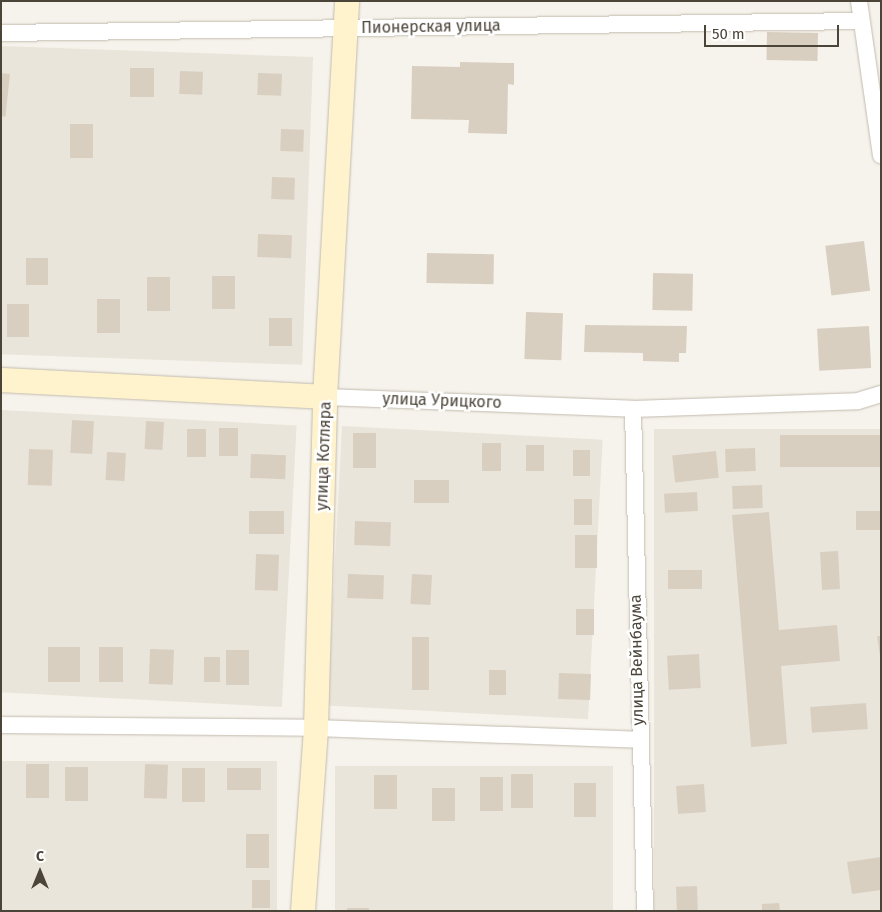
<!DOCTYPE html>
<meta charset="utf-8">
<style>
body{margin:0}
#map{position:relative;width:882px;height:912px;overflow:hidden;background:#f6f3ec;font-family:"Fira Sans",sans-serif}
div>[style]{position:absolute}
[style*='--x']{left:calc(var(--x)*1px);top:calc(var(--y)*1px);width:calc(var(--w)*1px);rotate:calc(var(--a)*1deg)}
.residential>*{inset:0;background:#eae5da;transform-origin:0 0}
.building>*{inset:0;background:#d8cfc1;transform-origin:0 0}
.roads{filter:drop-shadow(0 0 1px #c2bbae) drop-shadow(0 0 1px #c2bbae)}
.street>*{height:16px;margin:-8px;padding:0 8px;transform-origin:8px;border-radius:8px;background:#fff}
.secondary>*{height:24px;margin:-12px;padding:0 12px;transform-origin:12px;border-radius:12px;background:#fff3cd}
span{translate:-50% -50%;white-space:nowrap;text-align:center;line-height:1.15;-webkit-text-stroke:5px #fff;paint-order:stroke}
.street-label{font-size:16px;color:#4b4439}
.frame{position:absolute;inset:0;border:2px solid #4b4439;pointer-events:none}
.north{position:absolute;left:15px;top:847px;width:50px;height:50px;-webkit-text-stroke:4px #fff;paint-order:stroke;rotate:0deg;font-size:14px;font-weight:700;line-height:20px;text-align:center;color:#4b4439}
.north::after{content:'';display:block;margin:auto;width:18px;height:22px;background:#4b4439;clip-path:polygon(50% 0,100% 100%,50% 72%,0 100%)}
.scale{position:absolute;left:704px;top:25px;width:135px;height:22px;box-sizing:border-box;border:2px solid #4b4439;border-top:0;padding-left:6px;font-size:15px;line-height:18px;white-space:nowrap;color:#4b4439;-webkit-text-stroke:4px #fff;paint-order:stroke}
</style>
<div id="map">
<div class="residential">
<div style="clip-path:polygon(1px 1px,232px 1px,1px 2px)"></div>
<div style="left:313px;top:57px;width:308px;height:312px;rotate:92deg"></div>
<div style="left:1px;top:410px;width:296px;height:282px;rotate:3deg"></div>
<div style="left:342px;top:426px;width:261px;height:280px;rotate:3deg"></div>
<div style="left:881px;top:429px;width:482px;height:227px;rotate:90deg"></div>
<div style="left:1px;top:761px;width:276px;height:150px"></div>
<div style="left:335px;top:766px;width:278px;height:145px"></div>
</div>
<div class="building">
<div style="left:767px;top:32px;width:51px;height:28px;rotate:1deg"></div>
<div style="clip-path:polygon(460px 62px,514px 63px,514px 85px,508px 84px,507px 134px,468px 133px,469px 120px,411px 119px,412px 66px,460px 67px)"></div>
<div style="left:130px;top:68px;width:24px;height:29px"></div>
<div style="left:180px;top:71px;width:23px;height:23px;rotate:2deg"></div>
<div style="left:1px;top:73px;width:9px;height:43px;rotate:6deg"></div>
<div style="left:258px;top:73px;width:24px;height:22px;rotate:2deg"></div>
<div style="left:70px;top:124px;width:23px;height:34px"></div>
<div style="left:281px;top:129px;width:23px;height:22px;rotate:2deg"></div>
<div style="left:272px;top:177px;width:23px;height:22px;rotate:2deg"></div>
<div style="left:258px;top:234px;width:34px;height:23px;rotate:2deg"></div>
<div style="left:864px;top:241px;width:50px;height:39px;rotate:83deg"></div>
<div style="left:427px;top:253px;width:67px;height:30px;rotate:1deg"></div>
<div style="left:26px;top:258px;width:22px;height:27px"></div>
<div style="left:653px;top:273px;width:40px;height:37px;rotate:1deg"></div>
<div style="left:212px;top:276px;width:23px;height:33px"></div>
<div style="left:147px;top:277px;width:23px;height:34px"></div>
<div style="left:97px;top:299px;width:23px;height:34px"></div>
<div style="left:7px;top:304px;width:22px;height:33px"></div>
<div style="left:526px;top:312px;width:37px;height:47px;rotate:2deg"></div>
<div style="left:269px;top:318px;width:23px;height:28px"></div>
<div style="clip-path:polygon(585px 325px,687px 326px,686px 353px,679px 353px,679px 362px,643px 361px,643px 353px,584px 352px)"></div>
<div style="left:869px;top:326px;width:42px;height:52px;rotate:87deg"></div>
<div style="left:72px;top:420px;width:22px;height:33px;rotate:3deg"></div>
<div style="left:146px;top:421px;width:18px;height:28px;rotate:3deg"></div>
<div style="left:219px;top:428px;width:19px;height:28px"></div>
<div style="left:187px;top:429px;width:19px;height:28px"></div>
<div style="left:353px;top:433px;width:23px;height:35px"></div>
<div style="left:881px;top:435px;width:32px;height:101px;rotate:90deg"></div>
<div style="left:482px;top:443px;width:19px;height:28px"></div>
<div style="left:526px;top:445px;width:18px;height:26px"></div>
<div style="left:755px;top:448px;width:23px;height:30px;rotate:88deg"></div>
<div style="left:29px;top:449px;width:24px;height:36px;rotate:2deg"></div>
<div style="left:573px;top:450px;width:17px;height:26px"></div>
<div style="left:716px;top:451px;width:27px;height:44px;rotate:84deg"></div>
<div style="left:107px;top:452px;width:19px;height:28px;rotate:3deg"></div>
<div style="left:251px;top:454px;width:35px;height:24px;rotate:2deg"></div>
<div style="left:414px;top:480px;width:35px;height:23px"></div>
<div style="left:762px;top:485px;width:23px;height:30px;rotate:88deg"></div>
<div style="left:697px;top:492px;width:19px;height:33px;rotate:87deg"></div>
<div style="left:574px;top:499px;width:18px;height:26px"></div>
<div style="left:249px;top:511px;width:35px;height:23px"></div>
<div style="left:856px;top:511px;width:25px;height:19px"></div>
<div style="clip-path:polygon(769px 512px,779px 630px,837px 625px,840px 661px,781px 666px,787px 744px,751px 747px,732px 515px)"></div>
<div style="left:355px;top:521px;width:36px;height:24px;rotate:2deg"></div>
<div style="left:575px;top:535px;width:22px;height:33px"></div>
<div style="left:838px;top:551px;width:38px;height:18px;rotate:87deg"></div>
<div style="left:256px;top:554px;width:23px;height:36px;rotate:2deg"></div>
<div style="left:702px;top:570px;width:19px;height:34px;rotate:90deg"></div>
<div style="left:348px;top:574px;width:36px;height:24px;rotate:2deg"></div>
<div style="left:412px;top:574px;width:20px;height:30px;rotate:3deg"></div>
<div style="left:576px;top:609px;width:18px;height:26px"></div>
<div style="clip-path:polygon(877px 636px,881px 636px,881px 656px,880px 656px)"></div>
<div style="left:412px;top:637px;width:17px;height:53px"></div>
<div style="left:48px;top:647px;width:32px;height:35px"></div>
<div style="left:99px;top:647px;width:24px;height:35px"></div>
<div style="left:150px;top:649px;width:24px;height:35px;rotate:2deg"></div>
<div style="left:226px;top:650px;width:23px;height:35px"></div>
<div style="left:699px;top:654px;width:34px;height:32px;rotate:87deg"></div>
<div style="left:204px;top:657px;width:16px;height:25px"></div>
<div style="left:489px;top:670px;width:17px;height:25px"></div>
<div style="left:559px;top:673px;width:32px;height:26px;rotate:2deg"></div>
<div style="left:866px;top:703px;width:26px;height:56px;rotate:86deg"></div>
<div style="left:26px;top:764px;width:23px;height:34px"></div>
<div style="left:145px;top:764px;width:23px;height:34px;rotate:2deg"></div>
<div style="left:65px;top:767px;width:23px;height:34px"></div>
<div style="left:182px;top:768px;width:23px;height:34px"></div>
<div style="left:227px;top:768px;width:34px;height:22px"></div>
<div style="left:511px;top:774px;width:22px;height:34px"></div>
<div style="left:374px;top:775px;width:23px;height:34px"></div>
<div style="left:480px;top:777px;width:23px;height:34px"></div>
<div style="left:574px;top:783px;width:22px;height:34px"></div>
<div style="left:704px;top:784px;width:28px;height:28px;rotate:86deg"></div>
<div style="left:432px;top:788px;width:23px;height:33px"></div>
<div style="left:246px;top:834px;width:23px;height:34px"></div>
<div style="clip-path:polygon(881px 857px,881px 890px,852px 894px,847px 862px)"></div>
<div style="left:252px;top:880px;width:18px;height:28px"></div>
<div style="left:697px;top:886px;width:25px;height:21px;rotate:88deg"></div>
<div style="clip-path:polygon(779px 903px,780px 911px,762px 911px,762px 904px)"></div>
<div style="left:347px;top:908px;width:22px;height:3px"></div>
</div>
<div class="roads">
<div class="street">
<div style="--x:859;--y:1;--w:156;--a:81.9"></div>
<div style="--x:1;--y:33;--w:860;--a:-0.8"></div>
<div style="--x:325;--y:397;--w:308;--a:2.2"></div>
<div style="--x:633;--y:409;--w:225;--a:-2"></div>
<div style="--x:858;--y:401;--w:24;--a:-17"></div>
<div style="--x:633;--y:409;--w:502;--a:88.63"></div>
<div style="--x:1;--y:725;--w:315;--a:0.5"></div>
<div style="--x:316;--y:728;--w:323;--a:2.1"></div>
</div>
<div class="secondary">
<div style="--x:1;--y:380;--w:324;--a:3"></div>
<div style="--x:303;--y:911;--w:183;--a:-85.9"></div>
<div style="--x:316;--y:728;--w:331;--a:-88.4"></div>
<div style="--x:325;--y:397;--w:397;--a:-86.8"></div>
</div>
</div>
<div class="street-label">
<span style="left:431px;top:27px;rotate:-1deg">Пионерская улица</span>
<span style="left:442px;top:401px;rotate:2deg">улица Урицкого</span>
<span style="left:324px;top:456px;rotate:-88deg">улица Котляра</span>
<span style="left:637px;top:660px;rotate:-91deg">улица Вейнбаума</span>
</div>
<div class="frame"></div>
<div class="north">С</div>
<div class="scale">50 m</div>
</div>
